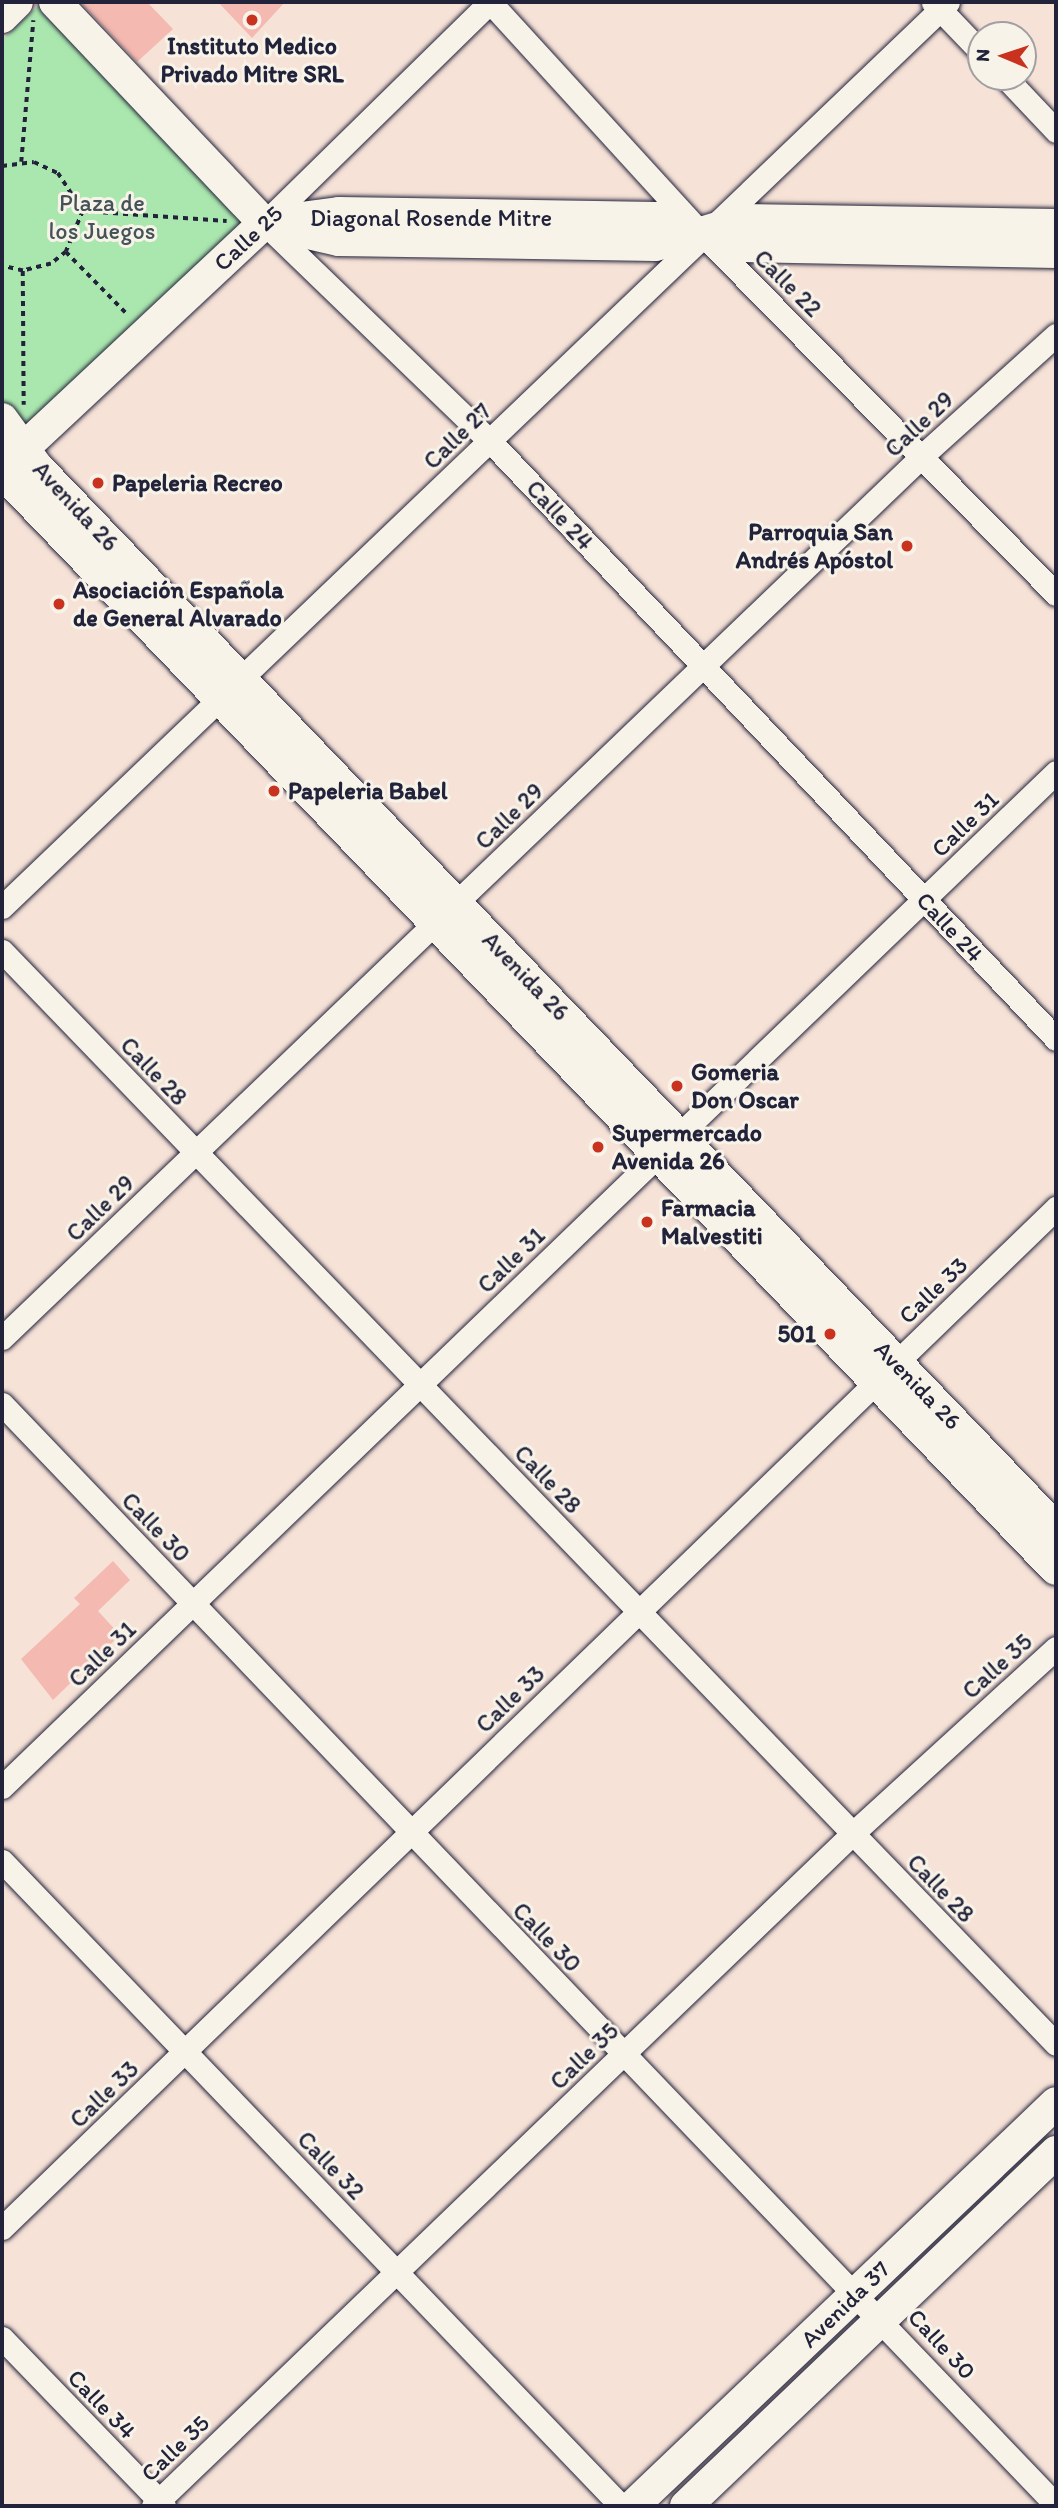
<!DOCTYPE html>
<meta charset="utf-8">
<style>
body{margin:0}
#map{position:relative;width:1058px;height:2508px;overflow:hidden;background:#f6e2d7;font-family:Itim,sans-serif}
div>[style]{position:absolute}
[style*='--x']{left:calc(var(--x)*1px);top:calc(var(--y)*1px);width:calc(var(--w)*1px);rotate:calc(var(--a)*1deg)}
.green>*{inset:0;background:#aae7ae}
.building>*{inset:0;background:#f4b9b0}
.path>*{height:3.5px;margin-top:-1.75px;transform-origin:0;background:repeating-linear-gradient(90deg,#22223b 0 5px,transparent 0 10px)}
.roads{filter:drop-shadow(0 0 2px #22223b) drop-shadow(0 0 2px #22223b)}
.minor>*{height:23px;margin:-11.5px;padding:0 11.5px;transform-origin:11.5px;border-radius:11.5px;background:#f7f3e8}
.secondary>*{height:32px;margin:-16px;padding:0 16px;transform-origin:16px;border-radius:16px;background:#f7f3e8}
.dots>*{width:19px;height:19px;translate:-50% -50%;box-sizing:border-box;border:4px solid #f7f3e8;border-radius:50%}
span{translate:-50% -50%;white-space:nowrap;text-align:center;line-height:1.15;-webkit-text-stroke:6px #f7f3e8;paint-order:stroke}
.poi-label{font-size:24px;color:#22223b;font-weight:700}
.left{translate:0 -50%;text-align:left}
.right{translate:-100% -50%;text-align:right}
.park-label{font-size:24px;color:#445358}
.street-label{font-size:24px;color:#22223b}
.frame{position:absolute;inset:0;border:4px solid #22223b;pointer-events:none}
.north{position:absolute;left:967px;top:21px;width:70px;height:70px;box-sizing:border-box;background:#f7f3e8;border:2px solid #a29fa3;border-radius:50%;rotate:272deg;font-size:19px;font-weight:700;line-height:28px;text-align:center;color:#22223b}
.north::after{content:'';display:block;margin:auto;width:24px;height:32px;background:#c8321e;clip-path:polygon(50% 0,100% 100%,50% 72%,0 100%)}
</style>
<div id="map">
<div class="green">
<div style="clip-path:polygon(40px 4px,244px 220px,27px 427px,2px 400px,2px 40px)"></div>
</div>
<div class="building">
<div style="clip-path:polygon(80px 2px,147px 2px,173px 29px,137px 62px)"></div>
<div style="clip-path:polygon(218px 2px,285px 2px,252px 38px)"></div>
<div style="clip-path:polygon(113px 1561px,130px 1580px,98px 1611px,120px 1635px,53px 1700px,21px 1659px,80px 1604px,74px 1598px)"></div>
</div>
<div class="path">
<div style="--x:21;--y:162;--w:142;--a:-85.1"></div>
<div style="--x:2;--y:166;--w:32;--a:-7"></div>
<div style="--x:34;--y:162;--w:26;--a:25"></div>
<div style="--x:58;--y:173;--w:45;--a:56.7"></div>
<div style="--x:83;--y:211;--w:44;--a:112.5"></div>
<div style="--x:66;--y:252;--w:19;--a:141"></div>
<div style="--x:51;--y:264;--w:29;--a:166"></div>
<div style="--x:23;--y:271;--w:22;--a:-167"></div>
<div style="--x:83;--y:211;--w:144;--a:4"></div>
<div style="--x:66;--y:252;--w:88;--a:45.5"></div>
<div style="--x:23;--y:271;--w:134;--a:89.6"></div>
</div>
<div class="roads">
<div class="minor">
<div style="--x:490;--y:2;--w:316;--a:135.6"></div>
<div style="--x:264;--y:223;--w:314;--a:44"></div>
<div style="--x:490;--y:441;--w:823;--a:46.57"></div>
<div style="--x:490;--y:2;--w:313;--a:47.6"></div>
<div style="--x:701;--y:233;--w:506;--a:45.48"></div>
<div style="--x:933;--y:2;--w:69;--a:46.2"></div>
<div style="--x:1005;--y:77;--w:74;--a:46.6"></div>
<div style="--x:2;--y:907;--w:1309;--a:-43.73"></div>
<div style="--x:2;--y:951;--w:1518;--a:46.04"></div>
<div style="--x:2;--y:1338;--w:1276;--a:-43.79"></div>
<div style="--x:923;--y:455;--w:179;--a:-42.1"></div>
<div style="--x:2;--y:1404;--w:1524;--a:46.25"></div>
<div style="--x:2;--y:1787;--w:1463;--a:-43.92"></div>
<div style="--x:2;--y:1861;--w:894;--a:46.18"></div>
<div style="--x:2;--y:2228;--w:1467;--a:-44.06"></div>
<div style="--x:2;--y:2338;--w:233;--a:46"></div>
<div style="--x:153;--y:2506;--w:970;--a:-43.87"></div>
<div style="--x:852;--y:1834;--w:276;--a:-42.4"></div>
</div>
<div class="secondary">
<div style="--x:55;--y:2;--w:304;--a:46.6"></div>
<div style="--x:2;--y:17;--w:21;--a:-45"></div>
<div style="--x:286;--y:220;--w:53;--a:-7.5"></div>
<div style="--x:339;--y:213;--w:318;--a:0.9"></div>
<div style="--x:657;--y:218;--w:46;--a:18.8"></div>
<div style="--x:701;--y:233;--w:44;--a:-17.2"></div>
<div style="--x:743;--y:220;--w:313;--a:0.9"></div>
<div style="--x:264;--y:223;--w:77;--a:12.8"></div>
<div style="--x:339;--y:240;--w:316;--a:0.9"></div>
<div style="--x:655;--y:245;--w:48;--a:-14.6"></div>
<div style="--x:701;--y:233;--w:43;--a:17.6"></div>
<div style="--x:742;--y:246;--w:314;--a:1.1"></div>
<div style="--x:2;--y:419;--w:59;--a:53.9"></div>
<div style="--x:37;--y:467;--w:1472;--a:46.18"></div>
<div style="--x:10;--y:461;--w:348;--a:-43.1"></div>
<div style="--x:2;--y:472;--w:1521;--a:46.15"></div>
<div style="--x:633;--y:2506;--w:584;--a:-43.61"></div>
<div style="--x:686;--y:2506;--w:512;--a:-43.73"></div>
</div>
</div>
<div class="dots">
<div style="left:252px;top:20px;background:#c8321e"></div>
<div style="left:98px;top:483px;background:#c8321e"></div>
<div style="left:907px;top:546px;background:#c8321e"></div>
<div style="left:59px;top:604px;background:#c8321e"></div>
<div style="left:274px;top:791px;background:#c8321e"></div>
<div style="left:677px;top:1086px;background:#c8321e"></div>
<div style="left:598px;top:1147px;background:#c8321e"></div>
<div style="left:647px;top:1222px;background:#c8321e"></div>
<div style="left:830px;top:1334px;background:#c8321e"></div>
</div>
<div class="poi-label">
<span style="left:252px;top:60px">Instituto Medico<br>Privado Mitre SRL</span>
<span class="left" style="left:112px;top:483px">Papeleria Recreo</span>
<span class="right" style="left:893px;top:546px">Parroquia San<br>Andrés Apóstol</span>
<span class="left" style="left:73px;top:604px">Asociación Española<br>de General Alvarado</span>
<span class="left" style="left:288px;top:791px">Papeleria Babel</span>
<span class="left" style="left:691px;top:1086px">Gomeria<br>Don Oscar</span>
<span class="left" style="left:612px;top:1147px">Supermercado<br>Avenida 26</span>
<span class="left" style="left:661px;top:1222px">Farmacia<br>Malvestiti</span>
<span class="right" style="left:816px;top:1334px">501</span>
</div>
<div class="park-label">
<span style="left:102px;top:217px">Plaza de<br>los Juegos</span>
</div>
<div class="street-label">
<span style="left:431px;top:218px">Diagonal Rosende Mitre</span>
<span style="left:248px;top:238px;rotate:-43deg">Calle 25</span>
<span style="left:788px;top:283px;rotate:45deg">Calle 22</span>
<span style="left:919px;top:424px;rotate:-43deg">Calle 29</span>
<span style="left:457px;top:436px;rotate:-44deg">Calle 27</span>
<span style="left:76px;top:506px;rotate:47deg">Avenida 26</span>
<span style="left:560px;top:515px;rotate:47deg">Calle 24</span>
<span style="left:509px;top:816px;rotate:-44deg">Calle 29</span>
<span style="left:965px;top:824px;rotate:-44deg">Calle 31</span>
<span style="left:950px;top:927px;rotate:47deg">Calle 24</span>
<span style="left:526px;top:976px;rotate:46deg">Avenida 26</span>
<span style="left:154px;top:1071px;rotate:46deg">Calle 28</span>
<span style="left:100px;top:1208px;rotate:-44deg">Calle 29</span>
<span style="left:511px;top:1260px;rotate:-44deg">Calle 31</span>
<span style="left:933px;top:1290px;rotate:-44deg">Calle 33</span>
<span style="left:918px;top:1385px;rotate:46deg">Avenida 26</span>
<span style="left:548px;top:1479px;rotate:46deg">Calle 28</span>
<span style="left:156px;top:1527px;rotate:46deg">Calle 30</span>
<span style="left:102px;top:1654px;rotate:-44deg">Calle 31</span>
<span style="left:997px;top:1666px;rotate:-42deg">Calle 35</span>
<span style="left:510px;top:1699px;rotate:-44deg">Calle 33</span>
<span style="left:941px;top:1888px;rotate:46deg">Calle 28</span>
<span style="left:547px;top:1937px;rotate:46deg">Calle 30</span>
<span style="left:584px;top:2056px;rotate:-44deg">Calle 35</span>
<span style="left:104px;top:2094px;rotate:-44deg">Calle 33</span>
<span style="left:331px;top:2165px;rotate:46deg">Calle 32</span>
<span style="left:845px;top:2304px;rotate:-44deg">Avenida 37</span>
<span style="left:942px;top:2344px;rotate:47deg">Calle 30</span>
<span style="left:102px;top:2404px;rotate:46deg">Calle 34</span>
<span style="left:175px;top:2448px;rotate:-44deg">Calle 35</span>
</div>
<div class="frame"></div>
<div class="north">N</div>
</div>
